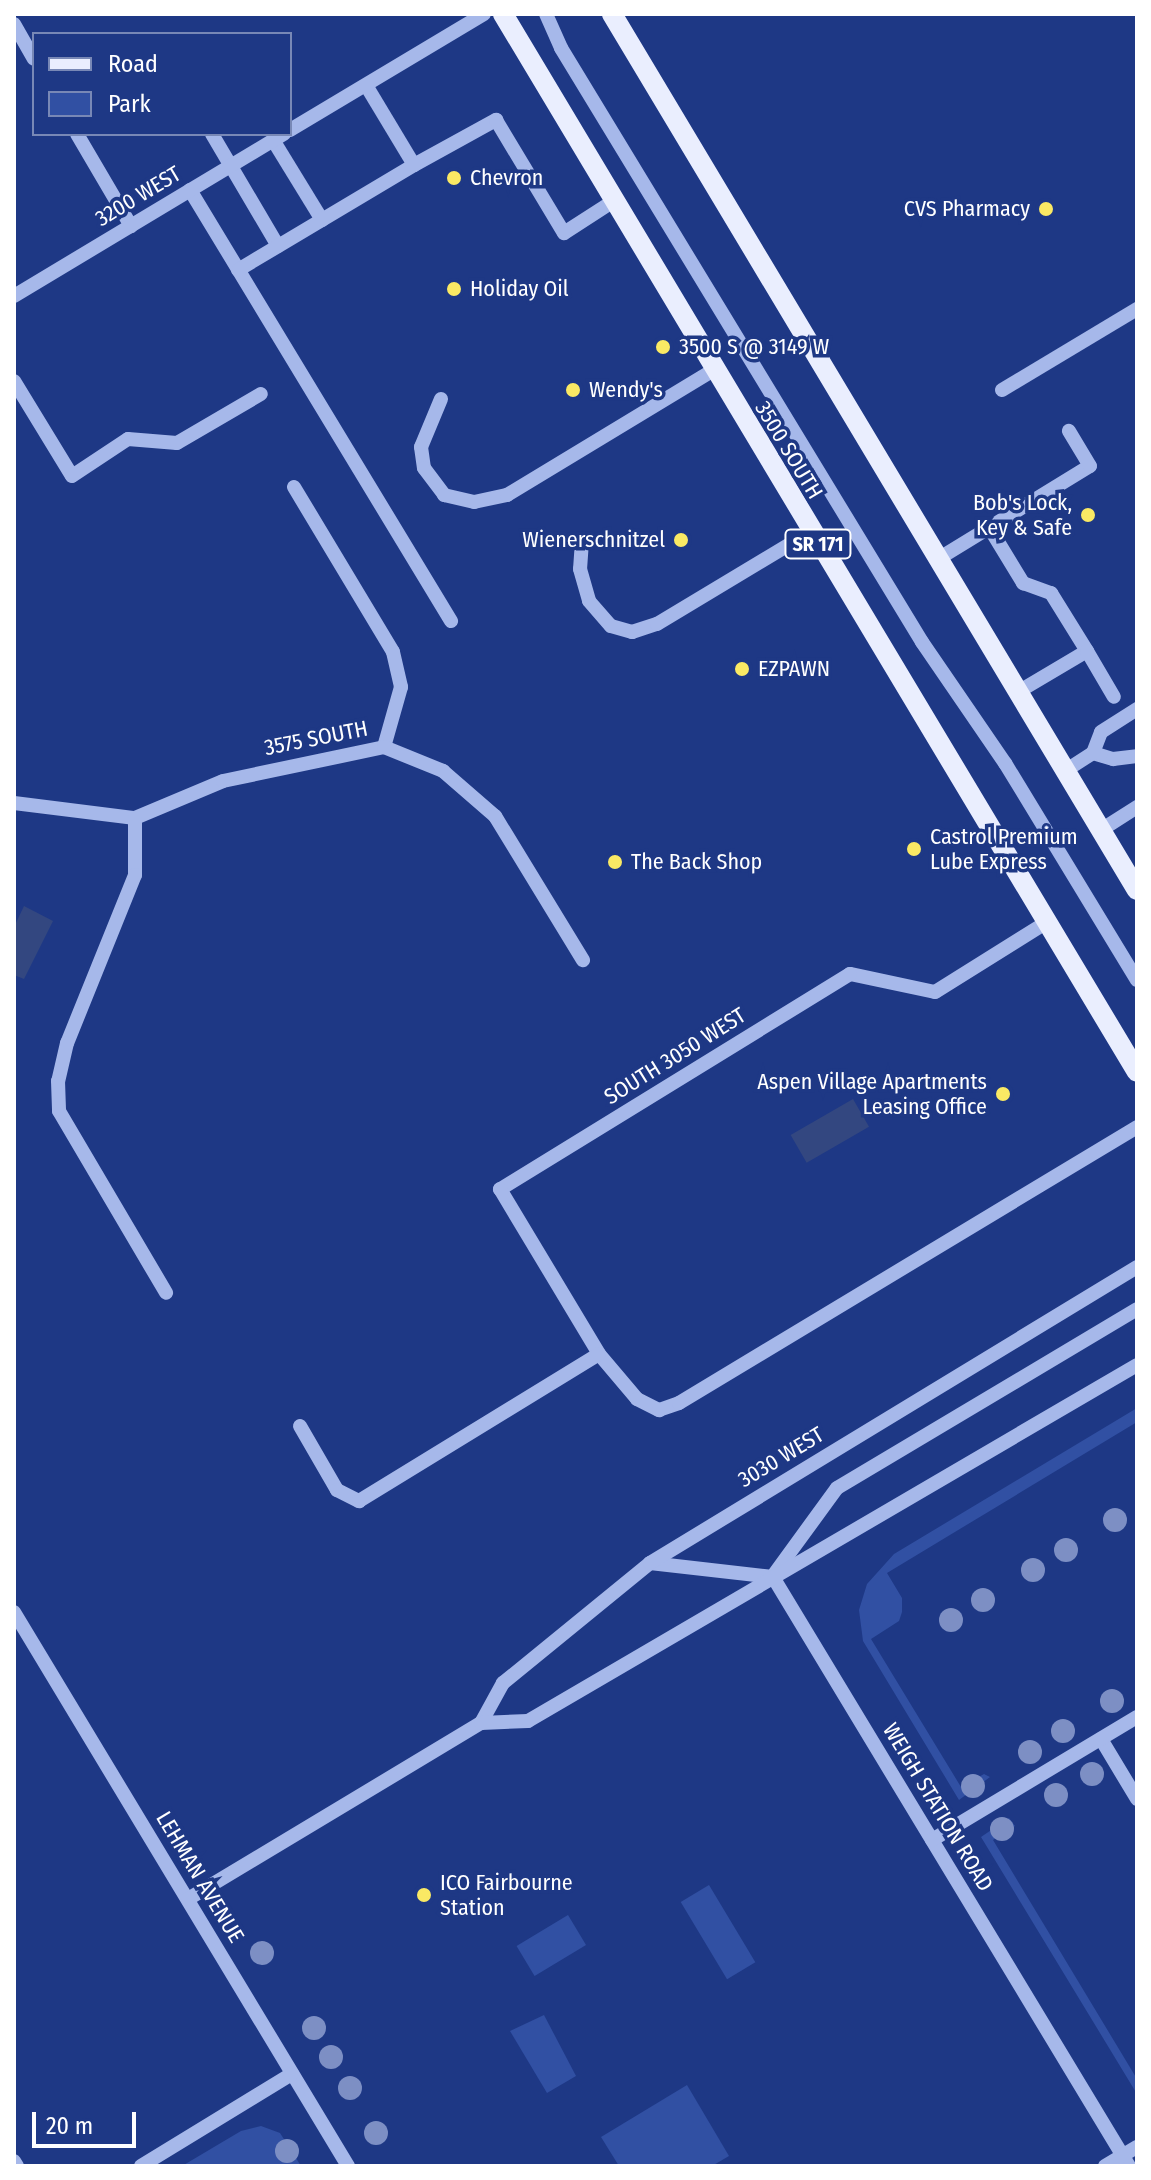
<!DOCTYPE html>
<style>
body{margin:0}
#map{position:relative;width:1151px;height:2180px;overflow:hidden;background:#1e3885;font-family:"Fira Sans Condensed",sans-serif}
div>[style]{position:absolute}
[style*='--x']{left:calc(var(--x)*1px);top:calc(var(--y)*1px);width:calc(var(--w)*1px);rotate:calc(var(--a)*1deg)}
.green>*{inset:0;background:#3150a3;transform-origin:0 0}
.water>*{inset:0;background:#334780;transform-origin:0 0}
.minor>*{height:14px;margin:-7px;padding:0 7px;transform-origin:7px;border-radius:7px;background:#a6b8ea}
.major>*{height:20px;margin:-10px;padding:0 10px;transform-origin:10px;border-radius:10px;background:#eaeefe}
.trees>*{width:24px;height:24px;margin:-12px;border-radius:50%;background:#7d8fc4}
.dots>*{width:22px;height:22px;translate:-50% -50%;box-sizing:border-box;border:4px solid #1e3885;border-radius:50%}
span{translate:-50% -50%;white-space:nowrap;text-align:center;line-height:1.15;-webkit-text-stroke:7px #1e3885;paint-order:stroke}
.shield-label span{padding:2px 6px;background:#1e3885;border:2px solid;border-radius:6px;-webkit-text-stroke-width:0}
.shield-label{font-size:20px;color:#fff;font-weight:700}
.poi-label{font-size:22px;color:#fff}
.left{translate:0 -50%;text-align:left}
.right{translate:-100% -50%;text-align:right}
.street-label{font-size:22px;color:#fff}
.frame{position:absolute;inset:0;border:16px solid #fff;pointer-events:none}
.legend{position:absolute;left:32px;top:32px;width:260px;height:104px;box-sizing:border-box;background:#1e3885;border:2px solid #7888b6;margin:0;padding:10px 14px;list-style:none;font-size:24px;color:#fff}
.legend li{display:flex;align-items:center;gap:16px;height:40px}
.legend b{width:40px;border:2px solid #7888b6}
.scale{position:absolute;left:32px;top:2112px;width:104px;height:36px;box-sizing:border-box;border:4px solid #fff;border-top:0;padding-left:10px;font-size:24px;line-height:28px;white-space:nowrap;color:#fff;-webkit-text-stroke:6px #1e3885;paint-order:stroke}
</style>
<div id="map">
<div class="green">
<div style="clip-path:polygon(1137px 1408px,1137px 1422px,887px 1573px,902px 1598px,902px 1612px,899px 1621px,871px 1639px,961px 1787px,984px 1774px,990px 1777px,959px 1800px,863px 1641px,859px 1610px,867px 1584px,894px 1554px)"></div>
<div style="clip-path:polygon(1009px 1818px,1015px 1826px,993px 1840px,1137px 2079px,1137px 2094px,981px 1837px)"></div>
<div style="left:709px;top:1885px;width:90px;height:33px;rotate:59deg"></div>
<div style="left:568px;top:1915px;width:35px;height:60px;rotate:59deg"></div>
<div style="clip-path:polygon(544px 2015px,576px 2076px,547px 2093px,510px 2031px)"></div>
<div style="clip-path:polygon(687px 2085px,729px 2156px,712px 2166px,619px 2166px,601px 2137px)"></div>
<div style="clip-path:polygon(261px 2126px,280px 2133px,301px 2166px,182px 2166px,241px 2131px)"></div>
</div>
<div class="water">
<div style="clip-path:polygon(24px 906px,53px 921px,24px 979px,14px 975px,14px 927px)"></div>
<div style="left:853px;top:1099px;width:32px;height:72px;rotate:60deg"></div>
</div>
<div class="minor">
<div style="--x:546;--y:14;--w:37;--a:66"></div>
<div style="--x:561;--y:48;--w:695;--a:58.71"></div>
<div style="--x:922;--y:642;--w:147;--a:55.6"></div>
<div style="--x:1005;--y:763;--w:254;--a:58.7"></div>
<div style="--x:14;--y:24;--w:40;--a:60.3"></div>
<div style="--x:290;--y:130;--w:226;--a:-30.9"></div>
<div style="--x:77;--y:134;--w:107;--a:59.6"></div>
<div style="--x:212;--y:134;--w:130;--a:59.5"></div>
<div style="--x:273;--y:140;--w:94;--a:58.5"></div>
<div style="--x:414;--y:165;--w:94;--a:-28.8"></div>
<div style="--x:496;--y:120;--w:132;--a:59"></div>
<div style="--x:564;--y:233;--w:57;--a:-32.9"></div>
<div style="--x:190;--y:190;--w:504;--a:58.8"></div>
<div style="--x:238;--y:270;--w:205;--a:-30.8"></div>
<div style="--x:414;--y:165;--w:93;--a:-121"></div>
<div style="--x:14;--y:296;--w:315;--a:-31"></div>
<div style="--x:14;--y:381;--w:111;--a:58.6"></div>
<div style="--x:72;--y:476;--w:67;--a:-33.5"></div>
<div style="--x:128;--y:439;--w:49;--a:4.7"></div>
<div style="--x:177;--y:443;--w:97;--a:-30.3"></div>
<div style="--x:1002;--y:390;--w:157;--a:-31"></div>
<div style="--x:441;--y:399;--w:52;--a:112.6"></div>
<div style="--x:421;--y:447;--w:21;--a:82"></div>
<div style="--x:424;--y:468;--w:34;--a:53"></div>
<div style="--x:444;--y:495;--w:31;--a:13"></div>
<div style="--x:474;--y:502;--w:34;--a:-12"></div>
<div style="--x:507;--y:495;--w:241;--a:-31.2"></div>
<div style="--x:294;--y:487;--w:192;--a:59"></div>
<div style="--x:393;--y:652;--w:36;--a:77"></div>
<div style="--x:401;--y:687;--w:62;--a:105.8"></div>
<div style="--x:989;--y:527;--w:66;--a:58.7"></div>
<div style="--x:1023;--y:583;--w:30;--a:20"></div>
<div style="--x:1051;--y:593;--w:68;--a:58.2"></div>
<div style="--x:1087;--y:651;--w:80;--a:149.3"></div>
<div style="--x:582;--y:541;--w:28;--a:94"></div>
<div style="--x:580;--y:569;--w:33;--a:74"></div>
<div style="--x:589;--y:601;--w:33;--a:49"></div>
<div style="--x:611;--y:626;--w:22;--a:16"></div>
<div style="--x:632;--y:632;--w:26;--a:-18"></div>
<div style="--x:657;--y:624;--w:179;--a:-31"></div>
<div style="--x:938;--y:559;--w:178;--a:-31.5"></div>
<div style="--x:1090;--y:466;--w:41;--a:-121"></div>
<div style="--x:1087;--y:651;--w:53;--a:59.6"></div>
<div style="--x:1093;--y:753;--w:21;--a:17"></div>
<div style="--x:1113;--y:759;--w:24;--a:-7"></div>
<div style="--x:1065;--y:771;--w:33;--a:-33"></div>
<div style="--x:1093;--y:753;--w:22;--a:-69"></div>
<div style="--x:1101;--y:732;--w:43;--a:-32.6"></div>
<div style="--x:14;--y:803;--w:122;--a:7.1"></div>
<div style="--x:135;--y:818;--w:95;--a:-22.8"></div>
<div style="--x:223;--y:781;--w:165;--a:-11.9"></div>
<div style="--x:384;--y:747;--w:64;--a:22.1"></div>
<div style="--x:443;--y:771;--w:69;--a:40.9"></div>
<div style="--x:495;--y:816;--w:169;--a:58.6"></div>
<div style="--x:135;--y:818;--w:57;--a:90"></div>
<div style="--x:135;--y:875;--w:181;--a:112"></div>
<div style="--x:67;--y:1043;--w:39;--a:103"></div>
<div style="--x:58;--y:1081;--w:30;--a:88"></div>
<div style="--x:59;--y:1111;--w:211;--a:59.5"></div>
<div style="--x:1101;--y:830;--w:43;--a:-32.6"></div>
<div style="--x:1047;--y:922;--w:132;--a:148"></div>
<div style="--x:935;--y:992;--w:87;--a:-168"></div>
<div style="--x:850;--y:974;--w:411;--a:148.4"></div>
<div style="--x:500;--y:1189;--w:192;--a:59"></div>
<div style="--x:599;--y:1354;--w:59;--a:49.8"></div>
<div style="--x:637;--y:1399;--w:25;--a:27"></div>
<div style="--x:659;--y:1410;--w:21;--a:-19"></div>
<div style="--x:679;--y:1403;--w:535;--a:-31.07"></div>
<div style="--x:300;--y:1426;--w:74;--a:60"></div>
<div style="--x:337;--y:1490;--w:25;--a:27"></div>
<div style="--x:359;--y:1501;--w:281;--a:-31.5"></div>
<div style="--x:650;--y:1563;--w:124;--a:6.5"></div>
<div style="--x:775;--y:1573;--w:105;--a:-53.9"></div>
<div style="--x:837;--y:1488;--w:349;--a:-30.8"></div>
<div style="--x:773;--y:1577;--w:688;--a:58.85"></div>
<div style="--x:14;--y:1612;--w:647;--a:58.91"></div>
<div style="--x:481;--y:1723;--w:46;--a:-61.2"></div>
<div style="--x:503;--y:1683;--w:190;--a:-39.2"></div>
<div style="--x:650;--y:1563;--w:570;--a:-31.29"></div>
<div style="--x:1101;--y:1739;--w:70;--a:59"></div>
<div style="--x:932;--y:1840;--w:239;--a:-31"></div>
<div style="--x:188;--y:1899;--w:342;--a:-31"></div>
<div style="--x:481;--y:1723;--w:47;--a:-2.4"></div>
<div style="--x:528;--y:1721;--w:705;--a:-30.31"></div>
<div style="--x:14;--y:2161;--w:6;--a:59"></div>
<div style="--x:141;--y:2166;--w:177;--a:-31.4"></div>
<div style="--x:1105;--y:2166;--w:37;--a:-31"></div>
</div>
<div class="major">
<div style="--x:503;--y:14;--w:1233;--a:59.07"></div>
<div style="--x:612;--y:14;--w:1021;--a:59.07"></div>
</div>
<div class="trees">
<div style="left:1115px;top:1520px"></div>
<div style="left:1066px;top:1550px"></div>
<div style="left:1033px;top:1570px"></div>
<div style="left:983px;top:1600px"></div>
<div style="left:951px;top:1620px"></div>
<div style="left:1112px;top:1701px"></div>
<div style="left:1063px;top:1731px"></div>
<div style="left:1030px;top:1752px"></div>
<div style="left:1092px;top:1774px"></div>
<div style="left:973px;top:1786px"></div>
<div style="left:1056px;top:1795px"></div>
<div style="left:1002px;top:1829px"></div>
<div style="left:262px;top:1953px"></div>
<div style="left:314px;top:2028px"></div>
<div style="left:331px;top:2057px"></div>
<div style="left:350px;top:2088px"></div>
<div style="left:376px;top:2133px"></div>
<div style="left:287px;top:2151px"></div>
</div>
<div class="dots">
<div style="left:454px;top:178px;background:#fae964"></div>
<div style="left:1046px;top:209px;background:#fae964"></div>
<div style="left:454px;top:289px;background:#fae964"></div>
<div style="left:663px;top:347px;background:#fae964"></div>
<div style="left:573px;top:390px;background:#fae964"></div>
<div style="left:1088px;top:515px;background:#fae964"></div>
<div style="left:681px;top:540px;background:#fae964"></div>
<div style="left:742px;top:669px;background:#fae964"></div>
<div style="left:914px;top:849px;background:#fae964"></div>
<div style="left:615px;top:862px;background:#fae964"></div>
<div style="left:1003px;top:1094px;background:#fae964"></div>
<div style="left:424px;top:1895px;background:#fae964"></div>
</div>
<div class="shield-label">
<span style="left:818px;top:544px">SR 171</span>
</div>
<div class="poi-label">
<span class="left" style="left:470px;top:178px">Chevron</span>
<span class="right" style="left:1030px;top:209px">CVS Pharmacy</span>
<span class="left" style="left:470px;top:289px">Holiday Oil</span>
<span class="left" style="left:679px;top:347px">3500 S @ 3149 W</span>
<span class="left" style="left:589px;top:390px">Wendy's</span>
<span class="right" style="left:1072px;top:515px">Bob's Lock,<br>Key &amp; Safe</span>
<span class="right" style="left:665px;top:540px">Wienerschnitzel</span>
<span class="left" style="left:758px;top:669px">EZPAWN</span>
<span class="left" style="left:930px;top:849px">Castrol Premium<br>Lube Express</span>
<span class="left" style="left:631px;top:862px">The Back Shop</span>
<span class="right" style="left:987px;top:1094px">Aspen Village Apartments<br>Leasing Office</span>
<span class="left" style="left:440px;top:1895px">ICO Fairbourne<br>Station</span>
</div>
<div class="street-label">
<span style="left:138px;top:196px;rotate:-31deg">3200 WEST</span>
<span style="left:789px;top:450px;rotate:59deg">3500 SOUTH</span>
<span style="left:316px;top:738px;rotate:-11deg">3575 SOUTH</span>
<span style="left:675px;top:1056px;rotate:-32deg">SOUTH 3050 WEST</span>
<span style="left:781px;top:1457px;rotate:-31deg">3030 WEST</span>
<span style="left:938px;top:1807px;rotate:59deg">WEIGH STATION ROAD</span>
<span style="left:200px;top:1877px;rotate:59deg">LEHMAN AVENUE</span>
</div>
<div class="frame"></div>
<ul class="legend">
<li><b style="height:10px;background:#eaeefe"></b>Road</li>
<li><b style="height:22px;background:#3150a3"></b>Park</li>
</ul>
<div class="scale">20 m</div>
</div>
